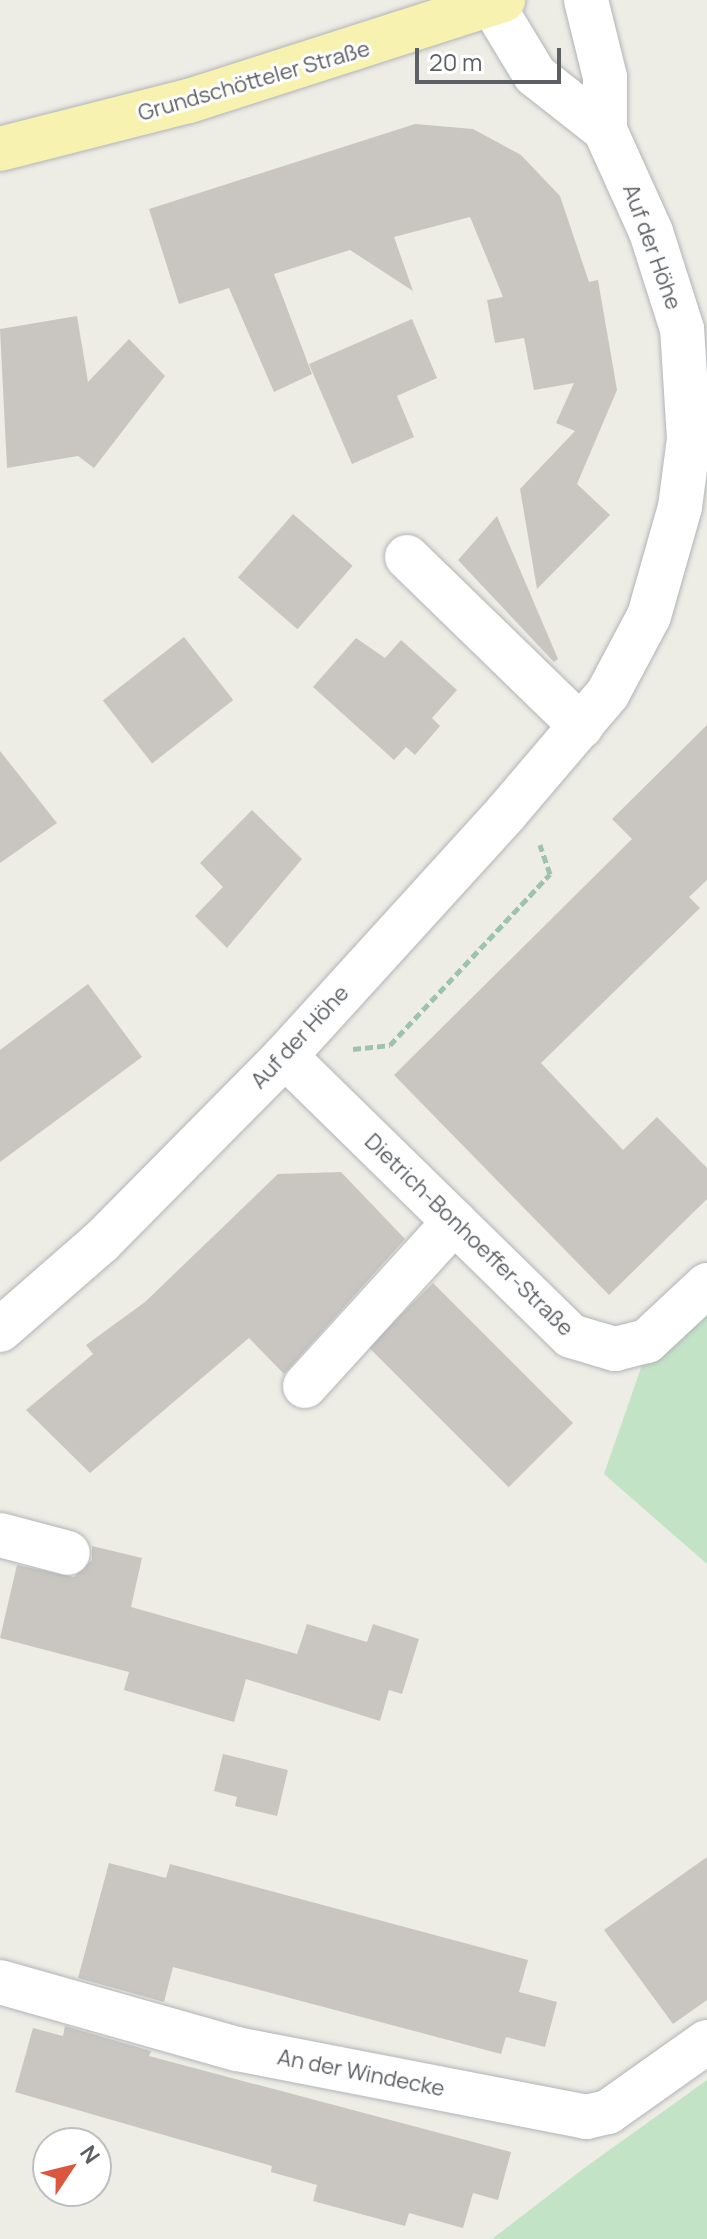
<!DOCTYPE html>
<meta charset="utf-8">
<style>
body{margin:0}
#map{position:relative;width:707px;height:2239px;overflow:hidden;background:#edece5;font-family:Manrope,sans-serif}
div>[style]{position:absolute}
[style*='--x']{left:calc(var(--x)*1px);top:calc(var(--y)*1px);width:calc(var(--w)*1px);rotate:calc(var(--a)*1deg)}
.green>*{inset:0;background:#c3e3c6}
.building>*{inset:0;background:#c9c6c1;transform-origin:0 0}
.path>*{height:5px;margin-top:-2.5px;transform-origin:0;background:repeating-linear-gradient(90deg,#9dc3ab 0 8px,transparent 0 12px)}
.roads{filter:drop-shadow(0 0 2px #b2b4b8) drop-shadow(0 0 2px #b2b4b8)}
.minor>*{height:44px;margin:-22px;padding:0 22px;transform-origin:22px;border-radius:22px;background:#fff}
.major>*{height:44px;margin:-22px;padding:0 22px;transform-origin:22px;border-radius:22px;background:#f7f2b0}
span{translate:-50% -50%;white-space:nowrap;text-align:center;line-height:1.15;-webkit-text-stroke:6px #fff;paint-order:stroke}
.street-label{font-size:22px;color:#5c5f63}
.north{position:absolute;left:32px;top:2127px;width:80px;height:80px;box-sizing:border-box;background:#fff;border:2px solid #bebfc1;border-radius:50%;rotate:55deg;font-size:22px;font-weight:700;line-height:32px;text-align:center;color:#5c5f63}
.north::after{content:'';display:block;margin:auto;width:28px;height:36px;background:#d9583f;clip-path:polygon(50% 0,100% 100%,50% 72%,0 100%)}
.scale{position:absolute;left:415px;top:48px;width:146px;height:36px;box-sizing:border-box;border:4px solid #5c5f63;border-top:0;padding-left:10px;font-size:24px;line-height:28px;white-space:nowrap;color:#5c5f63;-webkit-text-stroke:6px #fff;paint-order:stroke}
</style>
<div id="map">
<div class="green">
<div style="clip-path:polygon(707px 1312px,707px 1564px,604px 1474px,642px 1365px)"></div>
<div style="clip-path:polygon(707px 2080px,707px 2239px,492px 2239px,583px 2169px)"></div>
</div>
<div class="building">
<div style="clip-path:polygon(415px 124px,473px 129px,521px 155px,560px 196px,589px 282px,598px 280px,617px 390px,577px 484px,610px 515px,537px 589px,520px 489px,575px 431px,556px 423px,574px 383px,534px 390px,524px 338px,495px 343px,487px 300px,503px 297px,470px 217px,394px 237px,413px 291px,350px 250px,274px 274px,312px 374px,274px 392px,229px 288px,179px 304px,149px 209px)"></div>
<div style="clip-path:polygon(77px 316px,88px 382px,129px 339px,165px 376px,94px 468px,78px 456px,7px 468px,0 329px)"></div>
<div style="clip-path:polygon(412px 319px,437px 378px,397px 396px,414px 437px,352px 464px,309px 364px)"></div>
<div style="left:293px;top:514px;width:79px;height:84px;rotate:41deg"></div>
<div style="clip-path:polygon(497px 516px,558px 659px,554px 662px,458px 560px)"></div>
<div style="left:184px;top:637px;width:80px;height:103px;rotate:52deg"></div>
<div style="clip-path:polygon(356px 638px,385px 658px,401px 640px,457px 690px,432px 718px,440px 726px,415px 755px,406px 747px,394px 760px,313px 687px)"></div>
<div style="clip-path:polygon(707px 725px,707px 880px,689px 897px,700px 908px,541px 1063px,623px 1150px,657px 1117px,707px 1168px,707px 1199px,609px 1295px,394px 1075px,632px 839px,612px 819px)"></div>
<div style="clip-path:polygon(0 751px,57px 823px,0 863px)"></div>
<div style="clip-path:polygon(252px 810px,302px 859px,227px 948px,195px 916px,223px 887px,200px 863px)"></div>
<div style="clip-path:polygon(88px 984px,142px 1057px,0 1162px,0 1050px)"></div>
<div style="clip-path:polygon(341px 1172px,405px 1239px,284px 1374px,249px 1338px,90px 1473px,26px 1410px,93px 1354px,86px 1345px,145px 1302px,278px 1174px)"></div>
<div style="left:433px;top:1283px;width:198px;height:91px;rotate:45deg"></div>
<div style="clip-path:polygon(92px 1546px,142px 1558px,131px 1607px,297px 1654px,307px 1624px,367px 1642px,373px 1624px,419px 1639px,402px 1694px,389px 1690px,380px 1721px,246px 1679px,234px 1722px,124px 1690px,129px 1672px,0 1638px,17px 1565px,74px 1577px,92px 1560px)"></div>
<div style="clip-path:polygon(223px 1754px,288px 1770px,277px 1816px,235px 1806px,237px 1797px,214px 1791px)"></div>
<div style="clip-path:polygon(707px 1857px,707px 2000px,673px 2024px,604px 1930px)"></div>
<div style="clip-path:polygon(109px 1863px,166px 1878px,170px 1864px,528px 1960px,519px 1992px,557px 2002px,545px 2047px,506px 2037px,501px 2054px,173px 1967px,164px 2002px,78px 1978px)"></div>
<div style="clip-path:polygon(65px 2026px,151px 2051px,149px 2056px,511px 2152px,498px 2200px,473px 2193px,463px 2228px,409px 2213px,405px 2226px,313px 2201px,317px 2185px,271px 2172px,272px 2166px,15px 2092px,33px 2028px,63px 2036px)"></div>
</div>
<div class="path">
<div style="--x:353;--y:1049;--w:37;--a:-6"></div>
<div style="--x:390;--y:1045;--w:234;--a:-46.9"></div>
<div style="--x:550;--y:874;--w:31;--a:-109"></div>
</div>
<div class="roads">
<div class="minor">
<div style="--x:492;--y:4;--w:83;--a:58.8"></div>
<div style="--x:535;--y:75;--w:89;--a:38.2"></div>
<div style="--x:407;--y:557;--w:243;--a:44.2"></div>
<div style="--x:285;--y:1056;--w:400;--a:44.4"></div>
<div style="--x:571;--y:1336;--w:46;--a:16.5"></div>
<div style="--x:615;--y:1349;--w:33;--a:-14"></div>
<div style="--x:647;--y:1341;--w:82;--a:-43"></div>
<div style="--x:0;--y:1330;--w:134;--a:-41.1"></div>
<div style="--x:101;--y:1242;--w:262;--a:-45.3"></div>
<div style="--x:285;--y:1056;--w:328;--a:-47.7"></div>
<div style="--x:506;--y:813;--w:157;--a:-49.6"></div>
<div style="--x:608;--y:693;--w:87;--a:-62"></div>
<div style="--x:649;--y:616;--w:113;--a:-74.1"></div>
<div style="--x:680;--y:507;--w:69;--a:-82.5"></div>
<div style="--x:689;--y:439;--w:110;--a:-93.6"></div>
<div style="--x:682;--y:329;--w:102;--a:-107.7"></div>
<div style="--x:651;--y:232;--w:112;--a:-114.3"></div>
<div style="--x:605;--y:130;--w:53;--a:-90"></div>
<div style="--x:605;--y:77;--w:79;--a:-103.9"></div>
<div style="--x:305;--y:1386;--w:222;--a:-47.7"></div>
<div style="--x:0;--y:1535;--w:70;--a:14.8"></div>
<div style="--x:0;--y:1982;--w:246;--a:15.8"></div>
<div style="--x:237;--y:2049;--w:356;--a:11"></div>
<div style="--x:586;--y:2117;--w:23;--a:-13"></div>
<div style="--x:608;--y:2112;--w:121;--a:-35.3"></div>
</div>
<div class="major">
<div style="--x:0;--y:149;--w:195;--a:-14.3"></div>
<div style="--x:189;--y:101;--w:330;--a:-17.8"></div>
</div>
</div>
<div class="street-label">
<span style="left:254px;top:81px;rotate:-16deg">Grundschötteler Straße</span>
<span style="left:652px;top:247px;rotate:70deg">Auf der Höhe</span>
<span style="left:300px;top:1037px;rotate:-47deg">Auf der Höhe</span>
<span style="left:469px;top:1235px;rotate:44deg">Dietrich-Bonhoeffer-Straße</span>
<span style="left:361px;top:2073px;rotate:11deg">An der Windecke</span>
</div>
<div class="north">N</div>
<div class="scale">20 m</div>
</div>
